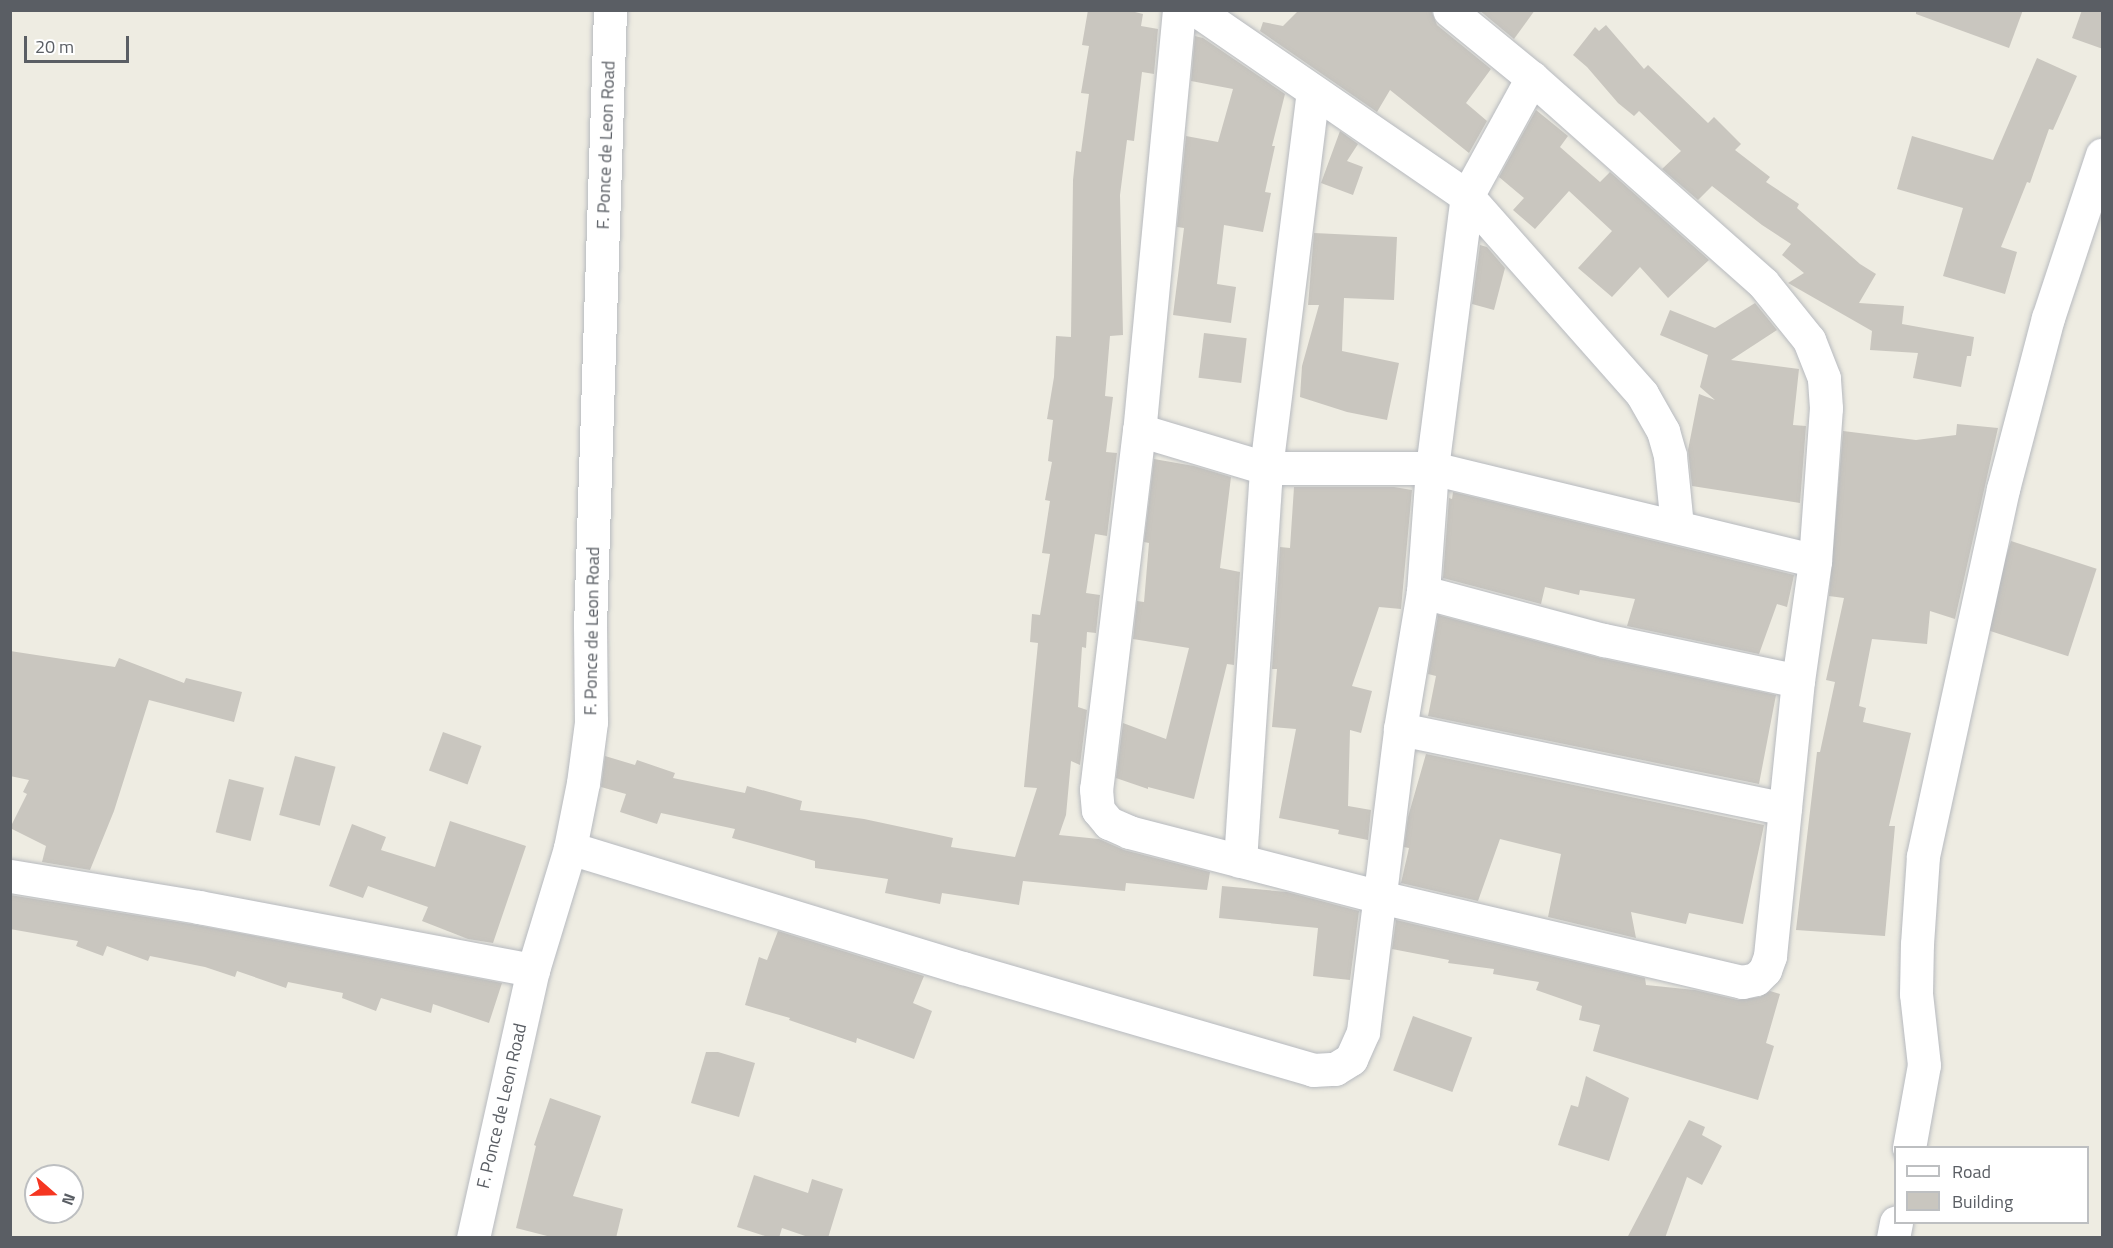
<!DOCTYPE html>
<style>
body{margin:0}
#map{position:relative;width:2113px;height:1248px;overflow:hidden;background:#eeece2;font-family:"Titillium Web",sans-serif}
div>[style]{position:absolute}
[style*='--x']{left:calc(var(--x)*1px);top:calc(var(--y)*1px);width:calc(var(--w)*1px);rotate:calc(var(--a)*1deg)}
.building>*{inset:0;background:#c9c6bf;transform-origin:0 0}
.roads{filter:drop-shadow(0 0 2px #b7babf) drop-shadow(0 0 2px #b7babf)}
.street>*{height:33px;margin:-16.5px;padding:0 16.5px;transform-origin:16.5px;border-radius:16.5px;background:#fff}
.secondary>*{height:33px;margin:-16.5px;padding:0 16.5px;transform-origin:16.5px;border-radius:16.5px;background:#fff}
span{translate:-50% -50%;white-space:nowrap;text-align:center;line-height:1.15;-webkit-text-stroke:5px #fff;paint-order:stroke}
.street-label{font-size:18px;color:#5a5e64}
.frame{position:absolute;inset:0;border:12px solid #5a5e64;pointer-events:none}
.legend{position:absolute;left:1894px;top:1146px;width:195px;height:78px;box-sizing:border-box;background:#fff;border:2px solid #bdbfc1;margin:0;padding:8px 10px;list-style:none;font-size:18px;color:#5a5e64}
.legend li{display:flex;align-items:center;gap:12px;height:30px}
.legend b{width:30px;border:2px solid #bdbfc1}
.north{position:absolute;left:24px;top:1164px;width:60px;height:60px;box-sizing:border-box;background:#fff;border:2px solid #bdbfc1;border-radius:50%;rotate:110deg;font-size:16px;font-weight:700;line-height:24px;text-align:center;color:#5a5e64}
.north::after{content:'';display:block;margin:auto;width:21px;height:27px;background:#f53621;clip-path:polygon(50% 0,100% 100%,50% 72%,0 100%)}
.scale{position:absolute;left:24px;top:36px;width:105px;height:27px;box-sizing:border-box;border:3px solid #5a5e64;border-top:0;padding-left:8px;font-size:18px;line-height:21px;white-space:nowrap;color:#5a5e64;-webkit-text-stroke:4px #fff;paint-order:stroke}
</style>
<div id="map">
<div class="building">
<div style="clip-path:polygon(1088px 10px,1127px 10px,1143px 14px,1141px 26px,1158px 29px,1154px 74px,1142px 72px,1134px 141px,1127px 140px,1120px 195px,1123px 335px,1110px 336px,1105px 396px,1113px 397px,1106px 452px,1117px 453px,1107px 536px,1095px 534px,1086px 593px,1100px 595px,1096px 633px,1087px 632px,1086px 648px,1082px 647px,1078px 707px,1087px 710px,1080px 765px,1071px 761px,1066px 815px,1059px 835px,1099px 839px,1124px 850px,1210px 872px,1207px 890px,1126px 883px,1125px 891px,1023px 881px,1019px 905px,942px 893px,940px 904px,885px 893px,888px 879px,815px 868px,815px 861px,732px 838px,735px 829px,661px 813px,657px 824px,620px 812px,626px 794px,601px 787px,605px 756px,635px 765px,637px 760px,675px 773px,673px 778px,745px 793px,747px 786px,802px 801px,800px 810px,864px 819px,953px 838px,951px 847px,1015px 857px,1037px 788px,1024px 787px,1038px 643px,1030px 642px,1032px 614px,1040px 615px,1050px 554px,1042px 553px,1050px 501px,1045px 500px,1052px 462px,1048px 461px,1053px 420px,1047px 419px,1054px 377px,1056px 336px,1071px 337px,1073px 180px,1076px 151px,1081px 152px,1089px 94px,1081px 93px,1089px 46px,1082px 45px)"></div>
<div style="clip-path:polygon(1299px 10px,1431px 10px,1437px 25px,1491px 69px,1466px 103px,1487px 121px,1469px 153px,1390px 90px,1377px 112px,1260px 31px,1263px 22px,1283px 26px)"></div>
<div style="clip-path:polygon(1479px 10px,1535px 10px,1514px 39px)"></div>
<div style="clip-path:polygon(1916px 10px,2023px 10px,2009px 48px,1916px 14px)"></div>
<div style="clip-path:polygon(2082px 10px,2103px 10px,2103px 49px,2072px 38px)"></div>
<div style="clip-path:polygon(1606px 25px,1644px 69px,1648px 65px,1708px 123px,1714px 117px,1741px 144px,1735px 150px,1770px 177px,1766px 182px,1799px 204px,1797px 208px,1860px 264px,1876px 274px,1859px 303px,1904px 306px,1902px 324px,1974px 337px,1971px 356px,1967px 356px,1961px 387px,1913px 378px,1918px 353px,1870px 350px,1872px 331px,1788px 283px,1804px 273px,1782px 255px,1791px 244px,1762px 225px,1712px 186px,1698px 200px,1662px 169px,1681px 151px,1639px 111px,1634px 116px,1618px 103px,1587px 67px,1573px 55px,1595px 27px,1599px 31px)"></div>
<div style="clip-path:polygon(1195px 36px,1203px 38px,1285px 94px,1272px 146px,1275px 146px,1265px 192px,1271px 193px,1263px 232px,1224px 225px,1217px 284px,1236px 287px,1231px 323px,1173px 315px,1184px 228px,1177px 227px,1186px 136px,1218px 142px,1233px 89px,1191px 81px)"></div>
<div style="clip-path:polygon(2037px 58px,2077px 76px,2053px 130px,2049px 129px,2030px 183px,2027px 182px,2001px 247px,2017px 252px,2005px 294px,1943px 276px,1963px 208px,1897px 189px,1912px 136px,1993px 160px)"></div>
<div style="clip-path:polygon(1536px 110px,1568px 136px,1560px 147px,1600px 182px,1610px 172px,1709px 260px,1668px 298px,1640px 267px,1612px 297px,1578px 268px,1612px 231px,1569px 191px,1535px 229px,1513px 210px,1524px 198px,1499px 177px)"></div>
<div style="clip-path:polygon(1340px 131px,1358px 144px,1347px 161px,1363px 167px,1353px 195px,1321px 183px)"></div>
<div style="clip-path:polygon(1314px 233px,1397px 237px,1394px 300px,1344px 298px,1342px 351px,1399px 363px,1387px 420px,1347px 412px,1300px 397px,1302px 366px,1319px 305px,1308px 305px)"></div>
<div style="clip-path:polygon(1480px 245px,1487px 247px,1505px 268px,1494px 310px,1472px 304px)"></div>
<div style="clip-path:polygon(1755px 303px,1777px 330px,1731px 360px,1799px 369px,1793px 425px,1806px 426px,1800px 503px,1692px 486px,1688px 450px,1699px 394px,1715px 400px,1700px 387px,1708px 355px,1660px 335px,1670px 310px,1715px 328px)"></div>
<div style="left:1204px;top:333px;width:43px;height:45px;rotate:7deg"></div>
<div style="clip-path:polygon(1957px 424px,1998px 428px,1955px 619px,1930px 611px,1927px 644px,1872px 639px,1859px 706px,1866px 708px,1863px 722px,1911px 733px,1889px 826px,1895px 826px,1885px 936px,1796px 930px,1817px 752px,1820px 752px,1835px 682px,1826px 680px,1844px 598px,1829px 596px,1843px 431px,1916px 440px,1956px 435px)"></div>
<div style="clip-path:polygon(1154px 459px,1194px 466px,1231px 477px,1220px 568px,1240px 572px,1234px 665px,1227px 664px,1194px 799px,1148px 787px,1148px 789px,1116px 778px,1123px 723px,1166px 739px,1189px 648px,1133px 639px,1137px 601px,1144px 602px,1149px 543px,1144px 542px)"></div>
<div style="clip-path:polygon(1294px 487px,1394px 487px,1412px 490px,1401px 609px,1379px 607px,1352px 686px,1372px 691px,1361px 733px,1350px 730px,1348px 806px,1371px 810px,1368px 840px,1338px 834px,1339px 830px,1279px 818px,1296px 729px,1272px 727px,1277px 669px,1272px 669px,1280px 547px,1290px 548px)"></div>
<div style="clip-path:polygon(1453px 492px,1794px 575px,1787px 607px,1777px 604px,1759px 654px,1627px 626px,1635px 599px,1580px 590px,1579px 595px,1545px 587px,1541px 604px,1443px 578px,1449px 498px,1452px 499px)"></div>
<div style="left:2011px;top:541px;width:90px;height:92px;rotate:18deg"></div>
<div style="clip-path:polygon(1438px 615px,1600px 658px,1776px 695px,1759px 784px,1428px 716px,1436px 676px,1428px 674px)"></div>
<div style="clip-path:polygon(10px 651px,115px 667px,119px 658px,184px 683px,186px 678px,242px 692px,234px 722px,149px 700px,114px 811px,90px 870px,42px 862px,46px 846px,10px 828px,27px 794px,23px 792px,29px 780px,10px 776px)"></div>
<div style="left:443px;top:732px;width:41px;height:41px;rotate:20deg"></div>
<div style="clip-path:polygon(1426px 754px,1764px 825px,1743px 924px,1689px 913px,1686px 924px,1631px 912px,1636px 938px,1548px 917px,1561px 854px,1500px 839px,1478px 901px,1401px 883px,1409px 848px,1404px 847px,1408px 817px)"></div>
<div style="left:295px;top:756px;width:42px;height:61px;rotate:15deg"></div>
<div style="left:229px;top:779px;width:36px;height:55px;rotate:14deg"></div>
<div style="clip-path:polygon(450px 821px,526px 846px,493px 943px,468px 939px,422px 921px,428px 907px,368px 886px,363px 898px,329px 886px,352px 824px,386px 837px,381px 850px,435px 867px)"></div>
<div style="clip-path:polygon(1222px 886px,1287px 892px,1359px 911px,1350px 980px,1313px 976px,1318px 928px,1219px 918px)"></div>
<div style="clip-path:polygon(10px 895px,196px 925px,502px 983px,489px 1023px,433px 1004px,431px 1013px,381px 998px,376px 1011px,342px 998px,343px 993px,288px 982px,286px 988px,237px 971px,235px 977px,205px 967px,150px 956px,148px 961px,107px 946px,103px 956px,76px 946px,78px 941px,10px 929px)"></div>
<div style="clip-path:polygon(1396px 920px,1645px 978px,1646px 985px,1695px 990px,1738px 1000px,1760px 997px,1770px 991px,1780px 994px,1766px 1043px,1774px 1046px,1758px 1100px,1593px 1051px,1600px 1025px,1579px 1020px,1582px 1006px,1536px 990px,1539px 982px,1493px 974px,1494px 969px,1448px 963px,1449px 960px,1392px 949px)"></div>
<div style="clip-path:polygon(778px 931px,924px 976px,913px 1003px,932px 1011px,914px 1059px,857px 1038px,856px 1043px,789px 1020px,790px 1018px,745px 1005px,759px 957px,767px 960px)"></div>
<div style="left:1413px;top:1016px;width:63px;height:58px;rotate:20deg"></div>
<div style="clip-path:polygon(706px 1052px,718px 1052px,755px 1063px,739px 1117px,691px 1103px)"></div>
<div style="clip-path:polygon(1586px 1076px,1629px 1098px,1609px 1161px,1558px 1145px,1571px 1105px,1578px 1107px)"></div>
<div style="clip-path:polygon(550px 1098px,601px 1116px,573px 1196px,623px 1209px,616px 1238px,555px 1238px,516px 1228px,536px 1146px,534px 1145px)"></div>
<div style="clip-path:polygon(1689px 1120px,1705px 1127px,1702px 1135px,1722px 1146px,1702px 1185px,1687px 1177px,1665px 1238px,1627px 1238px)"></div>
<div style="clip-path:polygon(754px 1175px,808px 1193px,812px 1179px,843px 1189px,828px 1238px,811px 1238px,782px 1228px,779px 1238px,771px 1238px,737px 1227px)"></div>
</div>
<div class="roads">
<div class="street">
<div style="--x:1179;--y:10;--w:422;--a:95.4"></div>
<div style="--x:1139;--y:430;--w:362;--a:96.8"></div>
<div style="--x:1096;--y:789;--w:21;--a:85"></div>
<div style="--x:1098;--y:810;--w:17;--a:50"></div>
<div style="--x:1109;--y:823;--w:22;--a:24"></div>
<div style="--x:1129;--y:832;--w:259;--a:14.5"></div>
<div style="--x:1380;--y:897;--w:372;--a:13.2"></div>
<div style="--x:1742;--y:982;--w:14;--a:-12"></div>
<div style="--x:1756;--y:979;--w:13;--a:-45"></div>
<div style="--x:1765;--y:970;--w:15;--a:-70"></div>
<div style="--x:1770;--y:956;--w:276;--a:-84.2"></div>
<div style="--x:1798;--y:681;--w:121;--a:-81.9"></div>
<div style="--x:1815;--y:561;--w:153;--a:-85.9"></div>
<div style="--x:1826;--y:408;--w:30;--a:-94"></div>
<div style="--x:1824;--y:378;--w:41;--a:-111.5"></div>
<div style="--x:1809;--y:340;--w:73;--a:-128.9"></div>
<div style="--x:1763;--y:283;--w:309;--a:-138.4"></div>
<div style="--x:1532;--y:78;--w:107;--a:-140.7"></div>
<div style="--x:1196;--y:10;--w:329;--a:34.5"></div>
<div style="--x:1467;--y:196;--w:264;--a:48.5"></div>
<div style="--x:1642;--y:394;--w:43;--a:60.4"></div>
<div style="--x:1663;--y:431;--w:26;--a:74"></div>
<div style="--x:1670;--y:456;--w:70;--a:84.3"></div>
<div style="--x:1139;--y:430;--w:133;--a:16.7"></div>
<div style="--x:1266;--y:468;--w:166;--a:0"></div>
<div style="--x:1432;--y:468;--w:394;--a:13.6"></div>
<div style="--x:1423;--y:592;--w:187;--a:14.9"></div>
<div style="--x:1604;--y:640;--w:198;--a:11.9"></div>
<div style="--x:1400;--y:729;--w:393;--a:11.7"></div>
<div style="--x:570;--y:848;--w:411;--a:17"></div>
<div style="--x:963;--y:968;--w:365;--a:16.2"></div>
<div style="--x:1313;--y:1070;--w:22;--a:-3"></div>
<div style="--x:1335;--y:1069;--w:19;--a:-32"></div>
<div style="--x:1351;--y:1059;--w:30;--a:-66"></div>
<div style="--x:1363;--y:1032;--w:305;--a:-83"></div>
<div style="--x:1400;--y:729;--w:139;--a:-80.5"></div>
<div style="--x:1423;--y:592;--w:124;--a:-85.8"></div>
<div style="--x:1432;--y:468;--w:274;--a:-82.7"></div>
<div style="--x:1467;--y:196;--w:135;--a:-61.2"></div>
<div style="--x:1240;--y:861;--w:394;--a:-86.2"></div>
<div style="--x:1266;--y:468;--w:378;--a:-82.9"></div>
<div style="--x:10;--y:876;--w:192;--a:9.3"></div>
<div style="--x:199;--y:907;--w:340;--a:10.7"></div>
<div style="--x:1909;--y:1148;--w:84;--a:-79.8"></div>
<div style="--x:1924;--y:1065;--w:71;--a:-96.4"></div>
<div style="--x:1916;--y:994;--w:50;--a:-88.9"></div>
<div style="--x:1917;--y:944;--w:88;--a:-86.1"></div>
<div style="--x:1923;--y:856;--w:376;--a:-77.7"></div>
<div style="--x:2003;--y:489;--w:177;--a:-75.3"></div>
<div style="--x:2048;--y:318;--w:172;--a:-71.7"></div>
<div style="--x:1893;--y:1238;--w:16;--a:-79"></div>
</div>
<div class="secondary">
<div style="--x:473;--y:1238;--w:275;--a:-77.4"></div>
<div style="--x:533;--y:970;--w:127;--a:-73.1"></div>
<div style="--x:570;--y:848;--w:66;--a:-78.7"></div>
<div style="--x:583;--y:783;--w:62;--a:-82.5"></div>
<div style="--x:591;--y:722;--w:96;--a:-90.6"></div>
<div style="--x:590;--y:626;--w:616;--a:-88.14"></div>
</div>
</div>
<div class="street-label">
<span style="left:606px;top:145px;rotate:-88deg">F. Ponce de Leon Road</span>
<span style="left:592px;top:631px;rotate:-89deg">F. Ponce de Leon Road</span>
<span style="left:502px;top:1106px;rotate:-77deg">F. Ponce de Leon Road</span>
</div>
<div class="frame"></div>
<ul class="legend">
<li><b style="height:8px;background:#fff"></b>Road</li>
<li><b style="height:16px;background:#c9c6bf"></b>Building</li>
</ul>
<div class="north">N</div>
<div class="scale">20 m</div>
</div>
